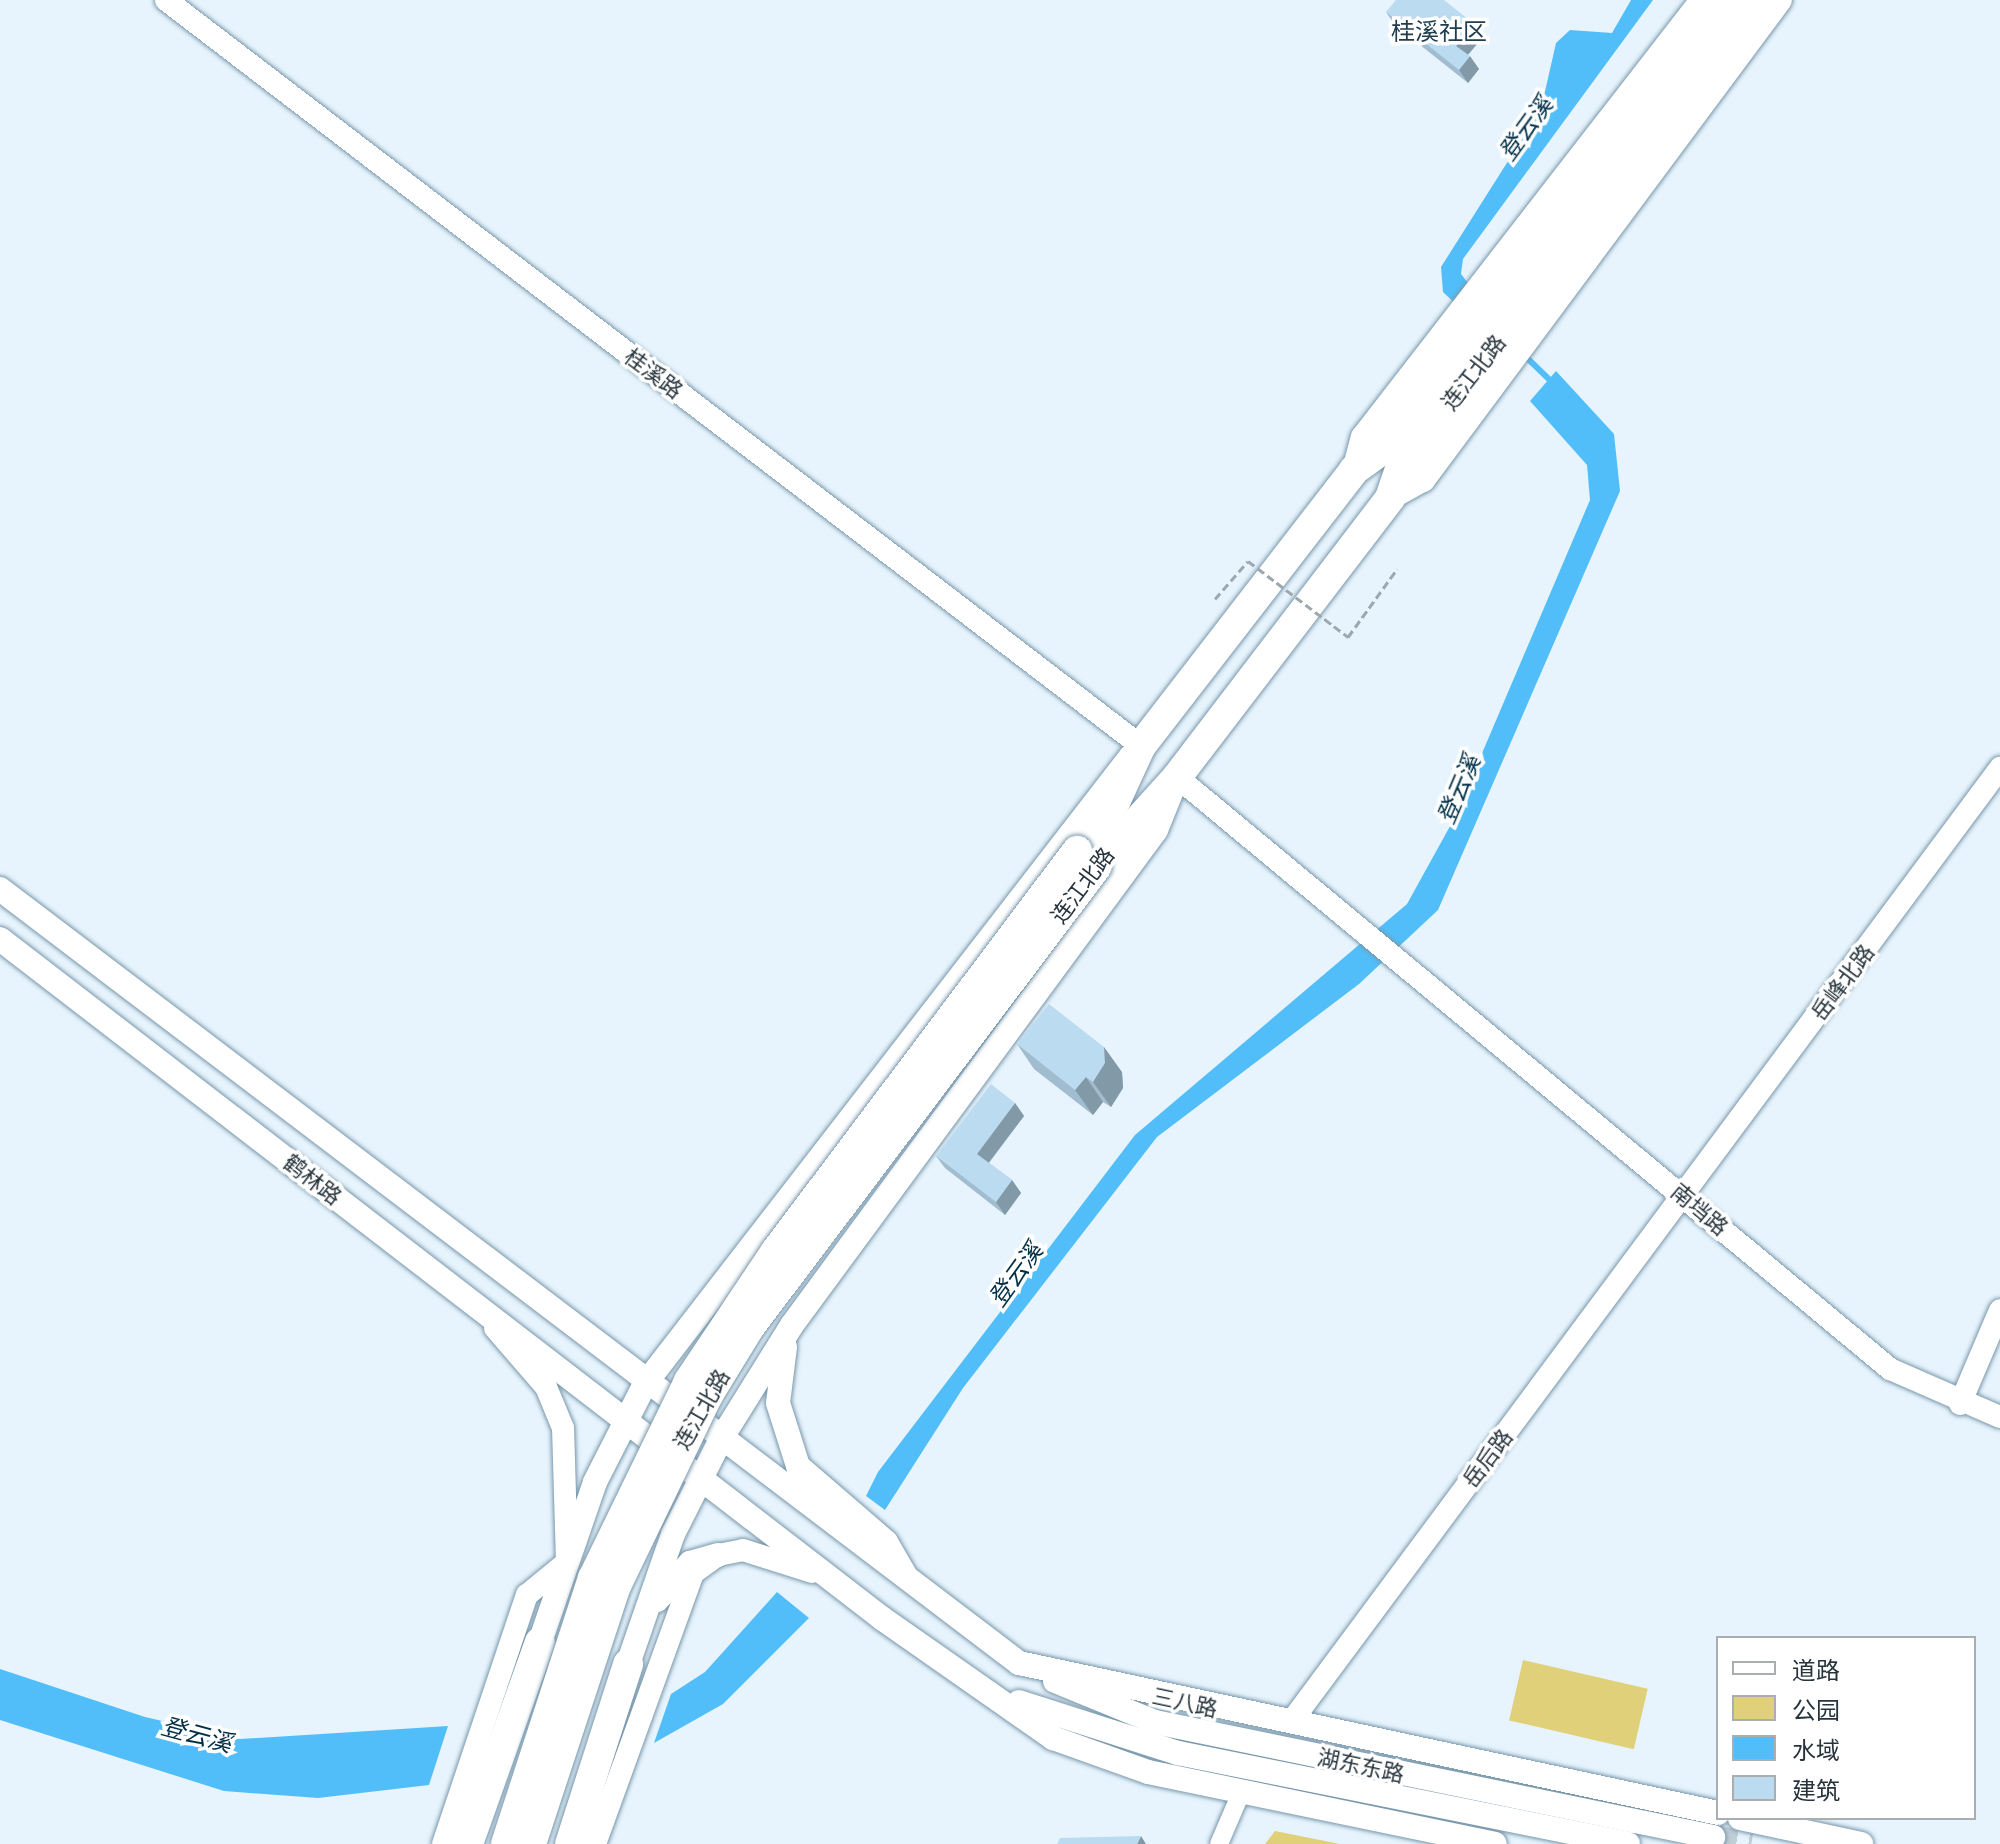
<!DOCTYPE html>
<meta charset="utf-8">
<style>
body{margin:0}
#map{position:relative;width:2000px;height:1844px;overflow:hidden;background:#e7f4fd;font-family:"Open Sans","Noto Sans SC",sans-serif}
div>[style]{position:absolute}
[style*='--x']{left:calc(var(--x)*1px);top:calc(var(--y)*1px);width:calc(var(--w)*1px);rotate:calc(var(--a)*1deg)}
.green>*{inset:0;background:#dfd079;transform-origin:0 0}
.water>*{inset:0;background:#52bef9}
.stream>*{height:6px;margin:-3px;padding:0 3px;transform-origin:3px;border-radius:3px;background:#52bef9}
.secondary-tunnel>*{height:24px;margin-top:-12px;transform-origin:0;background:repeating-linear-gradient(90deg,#c1ced6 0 24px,transparent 0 36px)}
.roads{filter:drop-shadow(0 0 2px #7897ab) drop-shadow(0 0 2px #7897ab)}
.minor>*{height:18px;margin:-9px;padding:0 9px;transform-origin:9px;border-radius:9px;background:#fff}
.tertiary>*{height:22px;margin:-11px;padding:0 11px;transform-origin:11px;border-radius:11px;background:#fff}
.secondary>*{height:24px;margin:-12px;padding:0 12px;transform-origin:12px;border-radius:12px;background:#fff}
.trunk>*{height:30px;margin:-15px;padding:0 15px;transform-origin:15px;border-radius:15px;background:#fff}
.path-bridge>*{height:3px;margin-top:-1.5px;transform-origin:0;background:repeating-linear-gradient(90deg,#9ba8b0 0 8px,transparent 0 12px)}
.bridges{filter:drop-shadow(0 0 2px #7897ab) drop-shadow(0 0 2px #7897ab)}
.trunk-bridge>*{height:30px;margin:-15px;padding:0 15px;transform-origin:15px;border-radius:15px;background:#fff}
.wall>*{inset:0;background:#a0bcce}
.shaded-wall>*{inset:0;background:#8299a8}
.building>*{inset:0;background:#badbf0}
span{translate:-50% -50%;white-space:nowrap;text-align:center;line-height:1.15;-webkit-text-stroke:7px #fff;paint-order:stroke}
.street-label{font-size:22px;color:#27343c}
.neighbourhood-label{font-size:24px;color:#203d4e}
.water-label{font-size:24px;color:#002f46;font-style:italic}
.legend{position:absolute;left:1716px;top:1636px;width:260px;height:184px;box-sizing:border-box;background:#fff;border:2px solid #a9aeb1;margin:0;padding:10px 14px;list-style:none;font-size:24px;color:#27343c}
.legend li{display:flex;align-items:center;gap:16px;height:40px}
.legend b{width:40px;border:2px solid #a9aeb1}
</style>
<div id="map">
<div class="green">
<div style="left:1523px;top:1660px;width:128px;height:62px;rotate:13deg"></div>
<div style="clip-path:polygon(1275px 1831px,1340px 1844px,1265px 1844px)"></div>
</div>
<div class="water">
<div style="clip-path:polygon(1631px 0,1653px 0,1463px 259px,1461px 274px,1471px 287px,1461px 309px,1443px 292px,1441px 267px,1541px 109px,1556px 43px,1570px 30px,1612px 33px)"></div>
<div style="clip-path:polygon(1556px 371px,1614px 434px,1620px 491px,1438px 910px,1359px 984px,1157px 1137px,963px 1388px,885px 1510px,866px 1496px,878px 1472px,1135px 1135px,1407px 904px,1454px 819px,1590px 500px,1587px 465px,1530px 401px)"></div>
<div style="clip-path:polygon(777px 1592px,809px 1618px,723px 1704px,654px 1743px,671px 1694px,705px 1672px)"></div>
<div style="clip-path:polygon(0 1669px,145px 1717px,240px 1739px,448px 1726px,429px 1785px,318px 1798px,224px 1791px,0 1720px)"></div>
</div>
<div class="stream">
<div style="--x:1525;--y:356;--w:40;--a:44"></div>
</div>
<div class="secondary-tunnel">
<div style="--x:1713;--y:1837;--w:39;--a:10"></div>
</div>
<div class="roads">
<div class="minor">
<div style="--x:1219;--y:1844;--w:56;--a:-66.7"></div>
</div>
<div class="tertiary">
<div style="--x:166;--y:0;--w:1228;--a:37.42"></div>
<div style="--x:1177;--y:777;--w:927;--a:39.7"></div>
<div style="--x:1890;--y:1369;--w:120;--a:23.6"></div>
<div style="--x:1960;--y:1404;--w:102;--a:-66.9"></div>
<div style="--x:1291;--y:1722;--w:1189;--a:-53.38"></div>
<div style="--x:443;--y:1844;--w:263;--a:-71.4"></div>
<div style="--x:527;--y:1595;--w:52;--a:-39.5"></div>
<div style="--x:567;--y:1562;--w:134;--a:-91.7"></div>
<div style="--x:563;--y:1428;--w:44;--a:-112.5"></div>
<div style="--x:546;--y:1387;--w:78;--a:-130.8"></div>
<div style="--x:595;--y:1844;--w:288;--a:-70.1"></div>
<div style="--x:693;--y:1573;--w:31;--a:-36"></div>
<div style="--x:718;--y:1555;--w:25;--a:-11"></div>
<div style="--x:743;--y:1550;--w:72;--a:17.7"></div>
</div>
<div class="secondary">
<div style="--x:1354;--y:470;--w:34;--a:-75"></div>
<div style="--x:1363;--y:437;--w:553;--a:-52.2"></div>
<div style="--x:1390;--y:498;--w:38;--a:-29"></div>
<div style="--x:1423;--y:480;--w:598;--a:-53.36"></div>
<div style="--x:0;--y:889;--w:1280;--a:37.22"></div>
<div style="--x:1019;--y:1663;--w:715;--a:12.11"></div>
<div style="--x:0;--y:939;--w:1114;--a:37.6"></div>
<div style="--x:883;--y:1619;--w:208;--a:35"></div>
<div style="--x:1053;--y:1738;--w:101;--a:19.7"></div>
<div style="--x:1148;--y:1772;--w:354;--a:11.7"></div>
<div style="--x:785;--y:1347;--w:56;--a:97.1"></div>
<div style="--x:778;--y:1403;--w:66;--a:72.4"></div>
<div style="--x:798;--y:1466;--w:116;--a:40.8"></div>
<div style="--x:886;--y:1542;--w:39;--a:60"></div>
<div style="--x:657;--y:1600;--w:50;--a:-48.3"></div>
<div style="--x:690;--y:1563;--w:29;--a:-16"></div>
<div style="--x:540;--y:1642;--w:169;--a:-71"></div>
<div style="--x:595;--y:1482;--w:110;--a:-63"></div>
<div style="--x:645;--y:1384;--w:794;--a:-52.26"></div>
<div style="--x:628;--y:1664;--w:138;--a:-70.9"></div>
<div style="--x:673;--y:1534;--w:106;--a:-63.2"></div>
<div style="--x:721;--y:1439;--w:134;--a:-58.1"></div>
<div style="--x:792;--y:1325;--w:614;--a:-53.67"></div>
<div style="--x:1156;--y:830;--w:45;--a:-68"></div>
<div style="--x:1055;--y:1681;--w:108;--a:22.3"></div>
<div style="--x:1155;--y:1722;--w:570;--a:11.65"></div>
<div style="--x:1019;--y:1702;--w:167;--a:17.8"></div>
<div style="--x:1178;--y:1753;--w:459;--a:11.4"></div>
<div style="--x:1740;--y:1818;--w:124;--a:12.1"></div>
</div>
<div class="trunk">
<div style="--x:1077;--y:851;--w:64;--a:-52.6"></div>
<div style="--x:1116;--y:800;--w:60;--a:-65.2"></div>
<div style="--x:1141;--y:746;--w:349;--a:-52.3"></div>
<div style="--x:1354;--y:470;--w:36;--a:-36"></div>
<div style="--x:1383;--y:449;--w:567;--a:-52.38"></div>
<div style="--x:1097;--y:866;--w:120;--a:-48"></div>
<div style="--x:1177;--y:777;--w:351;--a:-52.6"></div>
<div style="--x:1390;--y:498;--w:36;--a:-71"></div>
<div style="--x:1402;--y:464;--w:585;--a:-52.5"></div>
<div style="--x:468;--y:1844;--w:214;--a:-70.4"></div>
<div style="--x:570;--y:1844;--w:189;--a:-72.1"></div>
</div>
</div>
<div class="path-bridge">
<div style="--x:1215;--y:599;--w:50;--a:-49"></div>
<div style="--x:1248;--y:561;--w:126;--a:37.2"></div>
<div style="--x:1348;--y:637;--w:84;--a:-54.2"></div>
</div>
<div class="bridges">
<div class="trunk-bridge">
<div style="--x:506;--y:1844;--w:280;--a:-71.9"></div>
<div style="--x:593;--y:1578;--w:219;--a:-64"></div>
<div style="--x:689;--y:1381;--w:156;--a:-56.2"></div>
<div style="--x:776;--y:1251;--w:501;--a:-53.04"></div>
<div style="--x:531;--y:1844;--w:272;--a:-71.8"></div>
<div style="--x:616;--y:1586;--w:212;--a:-64.3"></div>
<div style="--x:708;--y:1395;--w:79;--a:-58.5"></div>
<div style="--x:749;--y:1328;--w:578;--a:-53.01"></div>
</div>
</div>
<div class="wall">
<div style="clip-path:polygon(1386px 12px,1474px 24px,1483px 37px,1468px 55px,1479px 69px,1468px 83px,1395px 25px)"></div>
<div style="clip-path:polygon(1017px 1044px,1122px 1072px,1123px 1088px,1111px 1107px,1103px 1102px,1093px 1115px,1034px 1069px)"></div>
<div style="clip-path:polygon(1015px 1103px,1024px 1116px,989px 1163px,1012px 1180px,1021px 1193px,1005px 1215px,945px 1168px,936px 1156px)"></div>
</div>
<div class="shaded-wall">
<div style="clip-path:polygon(1474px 24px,1483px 37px,1465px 58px,1456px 46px)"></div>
<div style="clip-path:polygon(1470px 56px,1479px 69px,1468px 83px,1459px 70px)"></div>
<div style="clip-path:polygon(1104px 1047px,1122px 1072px,1123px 1088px,1111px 1107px,1093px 1082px)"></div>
<div style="clip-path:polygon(1086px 1077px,1103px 1102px,1093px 1115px,1075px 1090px)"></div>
<div style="clip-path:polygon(1015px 1103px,1024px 1116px,986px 1166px,977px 1154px)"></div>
<div style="clip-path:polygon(1012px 1180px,1021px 1193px,1005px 1215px,996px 1202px)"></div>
<div style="clip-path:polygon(1141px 1836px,1146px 1844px,1137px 1844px)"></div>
</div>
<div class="building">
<div style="clip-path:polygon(1396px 0,1444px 0,1474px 24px,1456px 46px,1470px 56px,1459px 70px,1386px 12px)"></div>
<div style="clip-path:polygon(1049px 1004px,1104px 1047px,1105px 1063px,1093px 1082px,1086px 1077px,1075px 1090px,1017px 1044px)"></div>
<div style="clip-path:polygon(991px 1084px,1015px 1103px,977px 1154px,1012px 1180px,996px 1202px,936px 1156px)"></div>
<div style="clip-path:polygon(1141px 1836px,1137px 1844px,1057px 1844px,1060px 1838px)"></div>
</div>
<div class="street-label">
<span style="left:1473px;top:372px;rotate:-52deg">连江北路</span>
<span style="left:654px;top:373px;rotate:37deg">桂溪路</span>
<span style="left:1082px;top:885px;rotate:-53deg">连江北路</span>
<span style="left:1842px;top:982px;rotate:-53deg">岳峰北路</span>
<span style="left:313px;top:1179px;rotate:38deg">鹤林路</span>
<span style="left:1700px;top:1209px;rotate:40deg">南垱路</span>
<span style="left:701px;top:1409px;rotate:-60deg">连江北路</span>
<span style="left:1487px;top:1458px;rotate:-53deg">岳后路</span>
<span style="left:1185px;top:1702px;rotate:12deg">三八路</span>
<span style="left:1361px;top:1765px;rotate:12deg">湖东东路</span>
</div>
<div class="neighbourhood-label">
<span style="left:1439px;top:31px">桂溪社区</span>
</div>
<div class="water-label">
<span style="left:1525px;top:128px;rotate:-54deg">登云溪</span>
<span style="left:1458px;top:789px;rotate:-67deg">登云溪</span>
<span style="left:1015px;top:1274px;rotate:-54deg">登云溪</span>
<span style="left:197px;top:1734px;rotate:15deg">登云溪</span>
</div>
<ul class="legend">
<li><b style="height:10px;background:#fff"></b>道路</li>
<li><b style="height:22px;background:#dfd079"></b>公园</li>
<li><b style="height:22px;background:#52bef9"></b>水域</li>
<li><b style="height:22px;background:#badbf0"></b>建筑</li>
</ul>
</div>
